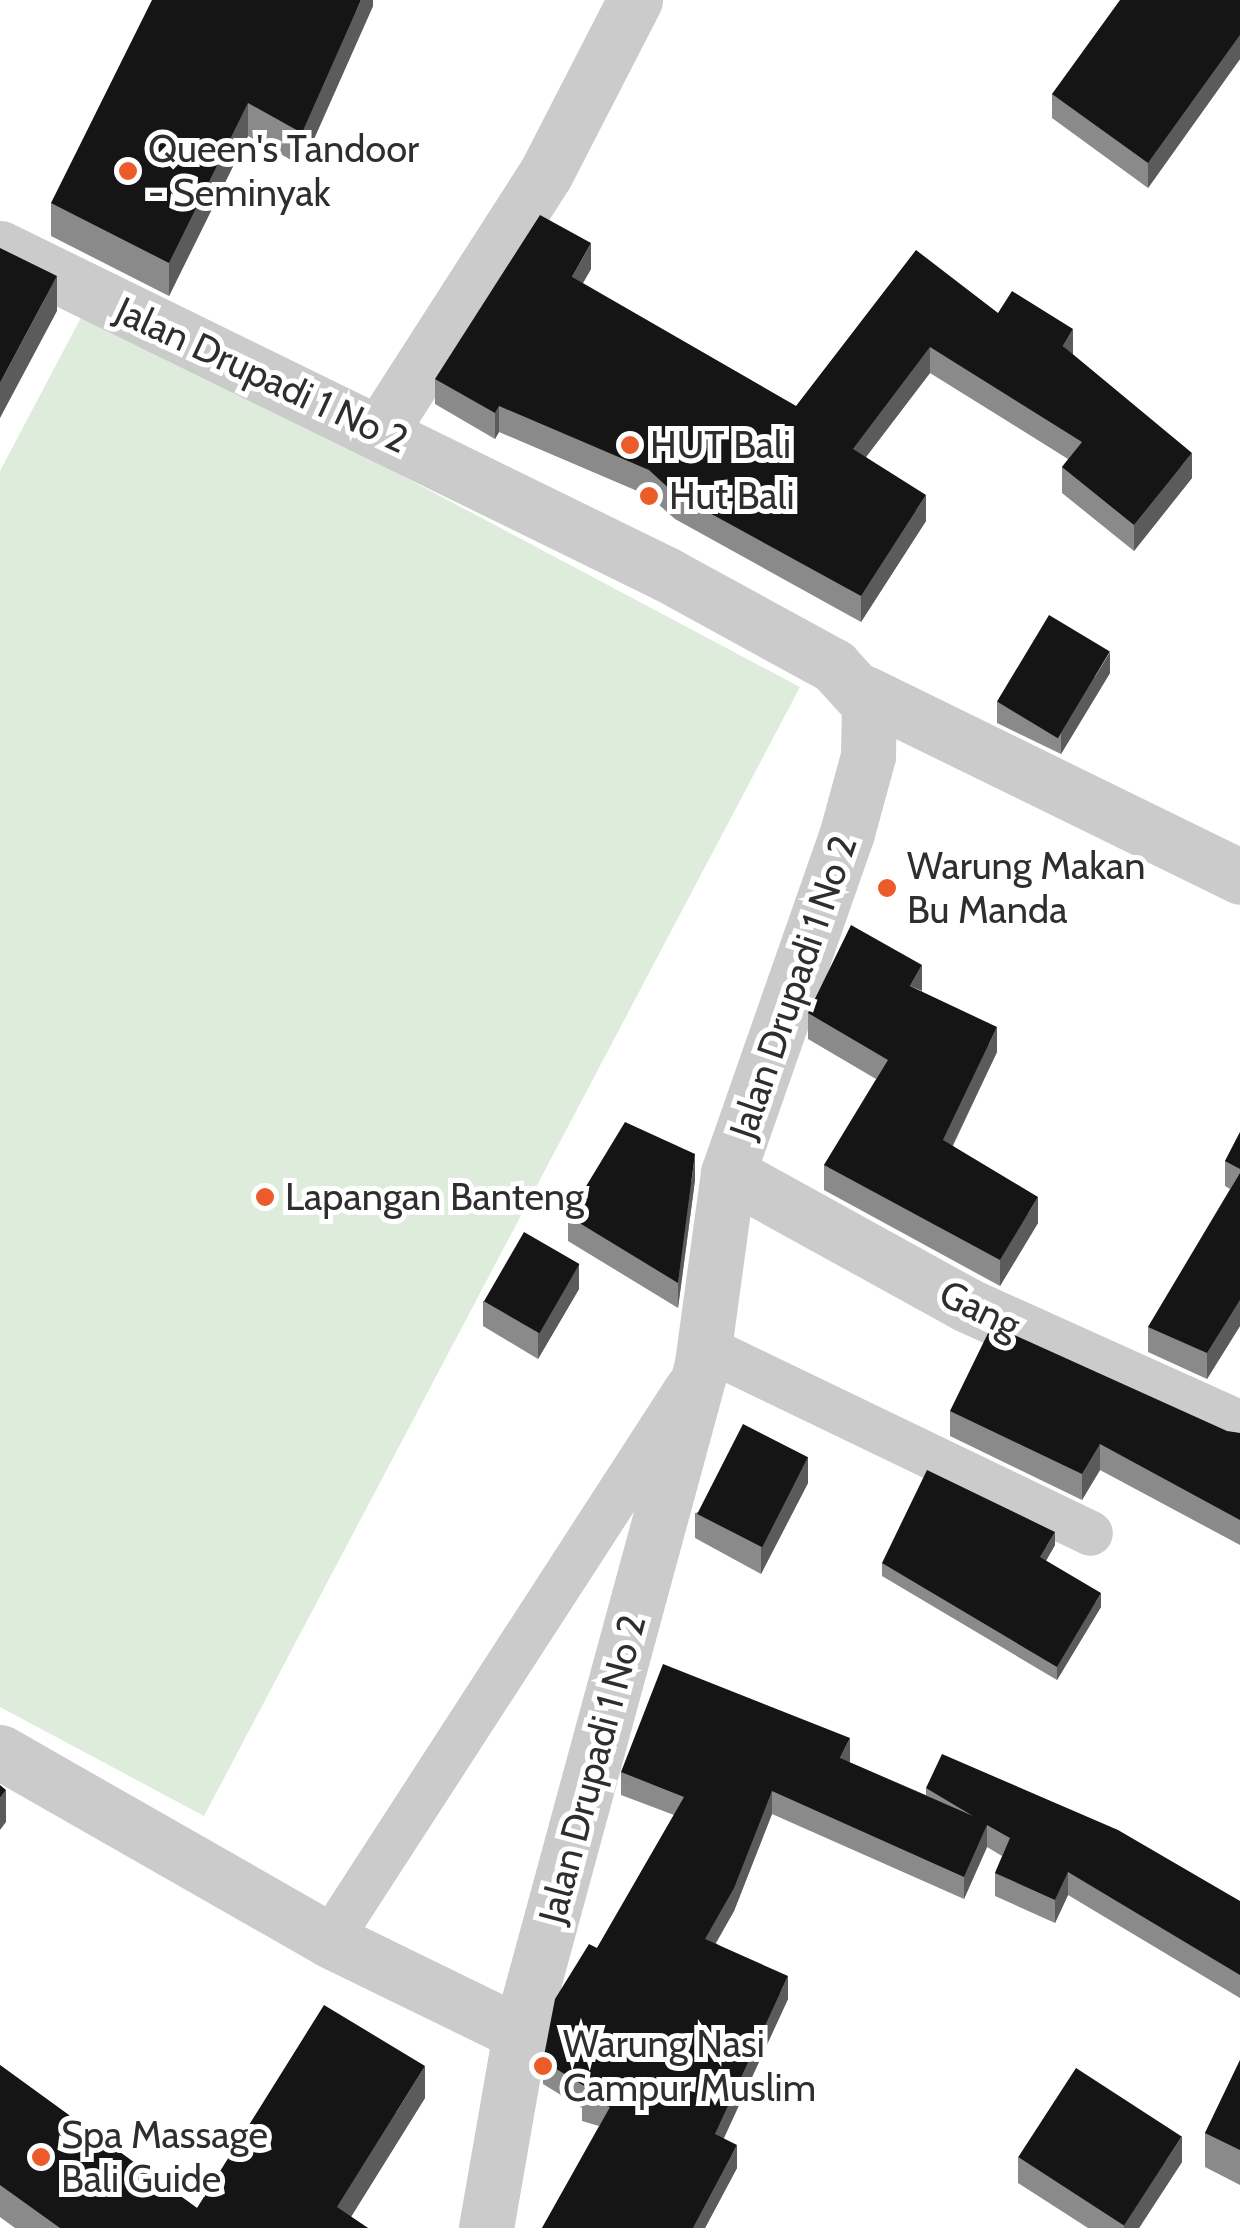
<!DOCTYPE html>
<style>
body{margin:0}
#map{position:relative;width:1240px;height:2228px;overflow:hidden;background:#fff;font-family:Cabin,sans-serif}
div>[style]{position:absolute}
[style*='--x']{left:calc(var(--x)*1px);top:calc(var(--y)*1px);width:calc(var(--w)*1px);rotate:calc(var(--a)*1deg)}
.green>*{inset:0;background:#deecdb}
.service>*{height:45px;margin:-22.5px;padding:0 22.5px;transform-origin:22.5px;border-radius:22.5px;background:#cbcbcb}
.minor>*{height:55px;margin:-27.5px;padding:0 27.5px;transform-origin:27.5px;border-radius:27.5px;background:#cbcbcb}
.wall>*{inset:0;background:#8a8a8a}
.shaded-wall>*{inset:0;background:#5b5b5b}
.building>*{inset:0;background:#151515;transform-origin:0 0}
.dots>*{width:28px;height:28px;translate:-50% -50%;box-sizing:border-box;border:5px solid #fff;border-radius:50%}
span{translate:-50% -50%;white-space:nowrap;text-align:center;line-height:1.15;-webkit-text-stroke:10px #fff;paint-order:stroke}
.poi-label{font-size:38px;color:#2e2e2e}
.left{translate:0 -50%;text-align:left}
.street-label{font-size:38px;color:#2e2e2e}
</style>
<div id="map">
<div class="green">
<div style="clip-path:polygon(86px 308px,800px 687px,204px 1816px,0 1707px,0 471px)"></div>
</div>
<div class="service">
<div style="--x:706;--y:1348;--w:426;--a:25.7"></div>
<div style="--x:329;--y:1940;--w:659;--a:-57.08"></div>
</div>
<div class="minor">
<div style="--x:0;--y:248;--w:742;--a:26.08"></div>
<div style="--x:666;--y:574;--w:192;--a:28.7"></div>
<div style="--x:834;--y:666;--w:52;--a:47.4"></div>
<div style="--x:869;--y:704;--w:52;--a:91.1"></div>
<div style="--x:868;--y:756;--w:80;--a:105.3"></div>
<div style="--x:847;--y:833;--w:360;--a:109.3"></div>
<div style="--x:728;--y:1173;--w:193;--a:97.8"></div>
<div style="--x:702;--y:1364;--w:693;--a:105.22"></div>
<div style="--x:520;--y:2033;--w:198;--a:99.9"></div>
<div style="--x:381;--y:430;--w:305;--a:-57.3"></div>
<div style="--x:546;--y:173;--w:195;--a:-62.8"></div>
<div style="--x:865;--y:693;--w:418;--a:26.1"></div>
<div style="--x:728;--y:1173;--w:273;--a:28.9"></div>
<div style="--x:967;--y:1305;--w:299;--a:24.3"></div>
<div style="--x:0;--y:1752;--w:379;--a:29.7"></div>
<div style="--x:329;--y:1940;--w:212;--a:26"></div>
</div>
<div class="wall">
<div style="clip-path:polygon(373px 0,373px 6px,302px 166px,248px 136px,169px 296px,51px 236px,51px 203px)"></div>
<div style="clip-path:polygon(1240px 0,1240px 59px,1148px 188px,1052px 118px,1052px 94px)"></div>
<div style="clip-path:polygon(591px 269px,583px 283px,796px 406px,998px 313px,1073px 355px,1192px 478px,1134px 551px,1062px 493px,1062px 467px,1068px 459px,930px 373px,866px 457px,926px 521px,861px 622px,675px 519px,649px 496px,499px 432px,495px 439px,435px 404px,435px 379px)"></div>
<div style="clip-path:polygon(1110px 673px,1061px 754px,997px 723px,997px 702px)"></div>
<div style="clip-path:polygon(921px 991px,997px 1052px,953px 1146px,1038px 1223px,1000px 1286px,824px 1190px,824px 1165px,876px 1079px,808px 1039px,808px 1013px)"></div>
<div style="clip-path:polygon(1240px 1132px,1240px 1326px,1207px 1379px,1148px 1352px,1148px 1327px,1230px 1189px,1225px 1186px,1225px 1161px)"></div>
<div style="clip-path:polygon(695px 1180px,678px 1308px,568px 1241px,568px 1216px)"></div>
<div style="clip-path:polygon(579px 1289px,538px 1359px,483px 1326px,483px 1301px)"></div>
<div style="clip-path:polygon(950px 1411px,1240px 1433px,1240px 1545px,1100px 1470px,1082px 1500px,950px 1436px)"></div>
<div style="clip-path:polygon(808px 1483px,761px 1574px,695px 1538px,695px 1513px)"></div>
<div style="clip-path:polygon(1055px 1545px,1046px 1561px,1101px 1607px,1057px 1680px,882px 1576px,882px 1563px)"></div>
<div style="clip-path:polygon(850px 1761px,849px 1762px,926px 1795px,926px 1788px,1240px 1901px,1240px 1998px,1068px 1895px,1055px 1923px,995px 1896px,995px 1873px,1002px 1856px,987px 1847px,964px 1899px,772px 1814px,734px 1911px,716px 1943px,788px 1999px,724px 2138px,737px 2168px,705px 2228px,542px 2228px,599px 2126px,582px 2121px,582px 2108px,543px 2084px,543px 2061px,597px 1948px,674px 1815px,621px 1795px,621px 1772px)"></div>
<div style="clip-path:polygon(1240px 2060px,1240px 2185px,1205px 2167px,1205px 2133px)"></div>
<div style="clip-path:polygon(0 2065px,197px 2208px,425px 2098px,351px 2217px,368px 2228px,15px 2228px,0 2217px)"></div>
<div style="clip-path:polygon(1018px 2157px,1182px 2162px,1139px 2228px,1088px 2228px,1018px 2183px)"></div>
</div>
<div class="shaded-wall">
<div style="clip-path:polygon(361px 0,373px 0,373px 6px,302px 166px,302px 133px)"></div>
<div style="clip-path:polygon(1240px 35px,1240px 59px,1148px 188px,1148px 163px)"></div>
<div style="clip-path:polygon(248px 103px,248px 136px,169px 296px,169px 263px)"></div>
<div style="clip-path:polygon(591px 243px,591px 269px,572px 302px,572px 277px)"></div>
<div style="clip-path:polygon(57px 276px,57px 311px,0 418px,0 383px)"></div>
<div style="clip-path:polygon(1073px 329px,1073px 355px,1063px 346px)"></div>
<div style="clip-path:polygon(930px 347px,930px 373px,853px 474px,853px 449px)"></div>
<div style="clip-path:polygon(499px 406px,499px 432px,495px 439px,495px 413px)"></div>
<div style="clip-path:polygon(1192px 453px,1192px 478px,1134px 551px,1134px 525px)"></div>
<div style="clip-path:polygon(926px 495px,926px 521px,861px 622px,861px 596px)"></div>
<div style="clip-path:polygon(1110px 652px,1110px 673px,1061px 754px,1061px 733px)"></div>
<div style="clip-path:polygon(922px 965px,922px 991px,910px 986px)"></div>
<div style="clip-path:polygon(997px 1027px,997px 1052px,943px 1165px,943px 1140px)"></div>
<div style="clip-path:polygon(695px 1154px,695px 1180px,678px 1308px,678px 1283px)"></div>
<div style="clip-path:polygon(1038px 1197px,1038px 1223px,1000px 1286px,1000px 1260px)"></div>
<div style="clip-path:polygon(579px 1264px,579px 1289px,538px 1359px,538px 1333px)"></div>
<div style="clip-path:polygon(1240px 1300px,1240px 1326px,1207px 1379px,1207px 1353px)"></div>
<div style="clip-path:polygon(1100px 1444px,1100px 1470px,1082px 1500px,1082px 1474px)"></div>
<div style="clip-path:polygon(808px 1457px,808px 1483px,761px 1574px,761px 1548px)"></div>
<div style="clip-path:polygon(1055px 1532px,1055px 1545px,1040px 1571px,1040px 1557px)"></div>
<div style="clip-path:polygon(1101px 1593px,1101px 1607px,1057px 1680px,1057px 1667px)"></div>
<div style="clip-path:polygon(850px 1738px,850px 1761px,840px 1781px,840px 1758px)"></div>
<div style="clip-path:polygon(6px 1790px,6px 1822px,0 1830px,0 1798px)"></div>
<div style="clip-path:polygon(772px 1791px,772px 1814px,734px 1911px,705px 1962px,705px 1939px)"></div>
<div style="clip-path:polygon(987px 1825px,987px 1847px,964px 1899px,964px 1877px)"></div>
<div style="clip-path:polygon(1068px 1872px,1068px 1895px,1055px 1923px,1055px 1900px)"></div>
<div style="clip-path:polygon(788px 1976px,788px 1999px,715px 2157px,715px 2134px)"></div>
<div style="clip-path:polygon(425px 2066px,425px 2098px,344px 2228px,337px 2207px)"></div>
<div style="clip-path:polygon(1182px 2136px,1182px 2162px,1139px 2228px,1124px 2228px,1124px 2225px)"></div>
<div style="clip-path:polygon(737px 2145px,737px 2168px,705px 2228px,693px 2228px)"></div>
</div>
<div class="building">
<div style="clip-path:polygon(152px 0,361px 0,302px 133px,248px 103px,169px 263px,51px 203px)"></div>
<div style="clip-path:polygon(1120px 0,1240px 0,1240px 35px,1148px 163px,1052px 94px)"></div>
<div style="clip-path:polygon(540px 215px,591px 243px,572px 277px,796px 406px,916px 250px,998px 313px,1012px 291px,1073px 329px,1063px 346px,1192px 453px,1134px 525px,1062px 467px,1082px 442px,930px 347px,853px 449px,926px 495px,861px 596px,675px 494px,649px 470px,499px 406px,495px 413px,435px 379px)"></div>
<div style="clip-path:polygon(0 248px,57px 276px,0 383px)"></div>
<div style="left:1049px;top:615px;width:71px;height:101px;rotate:31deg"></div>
<div style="clip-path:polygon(851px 925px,922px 965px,910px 986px,997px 1027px,943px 1140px,1038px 1197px,1000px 1260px,824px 1165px,888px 1060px,808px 1013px)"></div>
<div style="clip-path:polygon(625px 1122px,695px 1154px,678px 1283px,568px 1216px)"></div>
<div style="clip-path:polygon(1240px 1132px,1240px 1169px,1225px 1161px)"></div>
<div style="clip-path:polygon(1240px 1173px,1240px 1300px,1207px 1353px,1148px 1327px)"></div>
<div style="left:524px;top:1232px;width:64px;height:80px;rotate:30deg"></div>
<div style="clip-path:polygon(992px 1325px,1227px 1431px,1240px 1433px,1240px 1520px,1100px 1444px,1082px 1474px,950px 1411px)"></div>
<div style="left:743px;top:1424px;width:73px;height:101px;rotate:27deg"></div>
<div style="clip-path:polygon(927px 1470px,1055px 1532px,1040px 1557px,1101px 1593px,1057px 1667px,882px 1563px)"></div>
<div style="clip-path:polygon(663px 1664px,850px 1738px,840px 1758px,973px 1816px,926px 1788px,942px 1754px,1118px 1830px,1240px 1901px,1240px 1975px,1068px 1872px,1055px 1900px,995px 1873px,1010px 1838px,987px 1825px,964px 1877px,772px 1791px,734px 1888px,705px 1939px,788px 1976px,715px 2134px,737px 2145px,693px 2228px,542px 2228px,610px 2107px,582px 2099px,586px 2087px,543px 2061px,555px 1999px,589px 1944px,597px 1948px,684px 1797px,621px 1772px)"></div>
<div style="clip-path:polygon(0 1785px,6px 1790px,0 1798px)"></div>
<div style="clip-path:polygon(324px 2005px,425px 2066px,337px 2207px,368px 2228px,60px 2228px,0 2185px,0 2065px,197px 2208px)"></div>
<div style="clip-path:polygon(1240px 2060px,1240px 2150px,1205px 2133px)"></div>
<div style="left:1076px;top:2068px;width:126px;height:106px;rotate:33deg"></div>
</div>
<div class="dots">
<div style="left:128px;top:171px;background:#eb5c2a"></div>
<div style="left:630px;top:445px;background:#eb5c2a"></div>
<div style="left:649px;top:496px;background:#eb5c2a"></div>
<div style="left:887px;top:888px;background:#eb5c2a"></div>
<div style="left:265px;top:1197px;background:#eb5c2a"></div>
<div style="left:543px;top:2066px;background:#eb5c2a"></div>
<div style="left:41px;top:2157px;background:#eb5c2a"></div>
</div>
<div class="poi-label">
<span class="left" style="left:148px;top:171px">Queen's Tandoor<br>- Seminyak</span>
<span class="left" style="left:650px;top:445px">HUT Bali</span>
<span class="left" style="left:669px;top:496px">Hut Bali</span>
<span class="left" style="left:907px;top:888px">Warung Makan<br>Bu Manda</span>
<span class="left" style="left:285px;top:1197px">Lapangan Banteng</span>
<span class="left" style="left:563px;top:2066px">Warung Nasi<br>Campur Muslim</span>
<span class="left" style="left:61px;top:2157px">Spa Massage<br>Bali Guide</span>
</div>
<div class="street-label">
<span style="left:262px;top:375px;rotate:25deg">Jalan Drupadi 1 No 2</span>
<span style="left:793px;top:987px;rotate:-71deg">Jalan Drupadi 1 No 2</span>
<span style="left:980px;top:1309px;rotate:26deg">Gang</span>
<span style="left:592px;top:1769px;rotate:-75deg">Jalan Drupadi 1 No 2</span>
</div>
</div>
